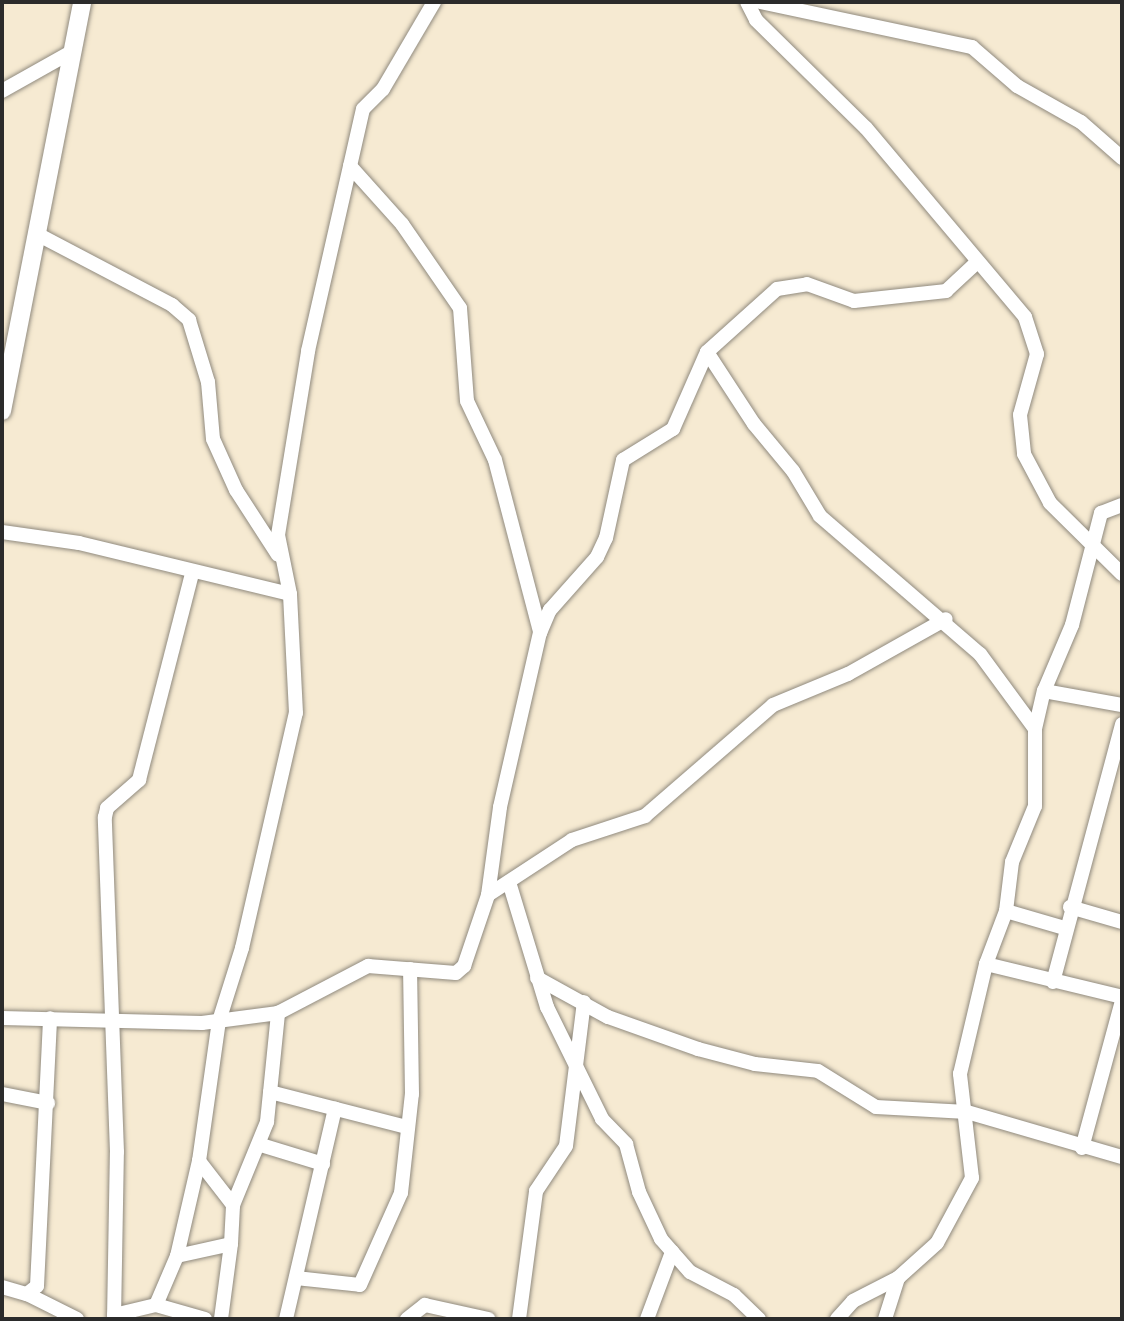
<!DOCTYPE html>
<style>
body{margin:0}
#map{position:relative;width:1124px;height:1321px;overflow:hidden;background:#f6ead2;font-family:"Libre Bodoni",serif}
div>[style]{position:absolute}
[style*='--x']{left:calc(var(--x)*1px);top:calc(var(--y)*1px);width:calc(var(--w)*1px);rotate:calc(var(--a)*1deg)}
.roads{filter:drop-shadow(0 0 2px #908a7e) drop-shadow(0 0 2px #908a7e)}
.street>*{height:14px;margin:-7px;padding:0 7px;transform-origin:7px;border-radius:7px;background:#fff}
.secondary>*{height:18px;margin:-9px;padding:0 9px;transform-origin:9px;border-radius:9px;background:#fff}
span{translate:-50% -50%;white-space:nowrap;text-align:center;line-height:1.15;-webkit-text-stroke:8px #fcf5e5;paint-order:stroke}
.frame{position:absolute;inset:0;border:4px solid #2b2b2b;pointer-events:none}
</style>
<div id="map">
<div class="roads">
<div class="street">
<div style="--x:747;--y:2;--w:20;--a:63"></div>
<div style="--x:756;--y:20;--w:154;--a:44.5"></div>
<div style="--x:866;--y:128;--w:247;--a:49.9"></div>
<div style="--x:1025;--y:317;--w:39;--a:72"></div>
<div style="--x:1037;--y:354;--w:63;--a:105.6"></div>
<div style="--x:1020;--y:415;--w:39;--a:84"></div>
<div style="--x:1024;--y:454;--w:55;--a:62"></div>
<div style="--x:1050;--y:503;--w:101;--a:44.6"></div>
<div style="--x:760;--y:2;--w:217;--a:12"></div>
<div style="--x:972;--y:47;--w:60;--a:40.9"></div>
<div style="--x:1017;--y:86;--w:73;--a:29.4"></div>
<div style="--x:1081;--y:122;--w:55;--a:41.3"></div>
<div style="--x:2;--y:91;--w:81;--a:-29.4"></div>
<div style="--x:350;--y:166;--w:78;--a:48.1"></div>
<div style="--x:402;--y:224;--w:102;--a:55.4"></div>
<div style="--x:460;--y:308;--w:93;--a:85.7"></div>
<div style="--x:467;--y:401;--w:65;--a:64.6"></div>
<div style="--x:495;--y:460;--w:178;--a:75.3"></div>
<div style="--x:37;--y:234;--w:153;--a:27.7"></div>
<div style="--x:172;--y:305;--w:23;--a:41"></div>
<div style="--x:189;--y:320;--w:65;--a:73"></div>
<div style="--x:208;--y:382;--w:57;--a:85"></div>
<div style="--x:213;--y:439;--w:56;--a:65.7"></div>
<div style="--x:236;--y:490;--w:77;--a:57.1"></div>
<div style="--x:707;--y:352;--w:86;--a:56.9"></div>
<div style="--x:754;--y:424;--w:61;--a:50.3"></div>
<div style="--x:793;--y:471;--w:52;--a:59"></div>
<div style="--x:820;--y:516;--w:211;--a:40.8"></div>
<div style="--x:980;--y:654;--w:93;--a:53.7"></div>
<div style="--x:2;--y:532;--w:78;--a:8.1"></div>
<div style="--x:79;--y:543;--w:217;--a:13.6"></div>
<div style="--x:1044;--y:691;--w:79;--a:10.2"></div>
<div style="--x:509;--y:882;--w:131;--a:73.1"></div>
<div style="--x:547;--y:1007;--w:125;--a:63.8"></div>
<div style="--x:602;--y:1119;--w:35;--a:46"></div>
<div style="--x:626;--y:1144;--w:50;--a:74.8"></div>
<div style="--x:639;--y:1192;--w:52;--a:64.9"></div>
<div style="--x:661;--y:1239;--w:44;--a:48.7"></div>
<div style="--x:690;--y:1272;--w:50;--a:27.6"></div>
<div style="--x:734;--y:1295;--w:35;--a:44"></div>
<div style="--x:488;--y:895;--w:100;--a:-33.2"></div>
<div style="--x:572;--y:840;--w:77;--a:-18.2"></div>
<div style="--x:645;--y:816;--w:169;--a:-40.9"></div>
<div style="--x:773;--y:705;--w:81;--a:-22.5"></div>
<div style="--x:848;--y:674;--w:112;--a:-29.3"></div>
<div style="--x:1070;--y:907;--w:54;--a:16.1"></div>
<div style="--x:1006;--y:911;--w:60;--a:16.3"></div>
<div style="--x:986;--y:964;--w:140;--a:13.6"></div>
<div style="--x:537;--y:978;--w:81;--a:28.8"></div>
<div style="--x:608;--y:1017;--w:96;--a:19.6"></div>
<div style="--x:698;--y:1049;--w:59;--a:14.7"></div>
<div style="--x:755;--y:1064;--w:63;--a:6.3"></div>
<div style="--x:818;--y:1071;--w:68;--a:31.8"></div>
<div style="--x:876;--y:1107;--w:91;--a:3.1"></div>
<div style="--x:967;--y:1112;--w:161;--a:16.2"></div>
<div style="--x:1053;--y:982;--w:267;--a:-75"></div>
<div style="--x:2;--y:1018;--w:200;--a:1.4"></div>
<div style="--x:202;--y:1023;--w:77;--a:-7.5"></div>
<div style="--x:278;--y:1013;--w:102;--a:-27.6"></div>
<div style="--x:368;--y:966;--w:88;--a:4.5"></div>
<div style="--x:456;--y:973;--w:11;--a:-41"></div>
<div style="--x:464;--y:966;--w:75;--a:-71.3"></div>
<div style="--x:488;--y:895;--w:89;--a:-82.2"></div>
<div style="--x:500;--y:807;--w:179;--a:-77.1"></div>
<div style="--x:540;--y:633;--w:25;--a:-67"></div>
<div style="--x:550;--y:610;--w:71;--a:-48.4"></div>
<div style="--x:597;--y:557;--w:21;--a:-65"></div>
<div style="--x:606;--y:538;--w:80;--a:-77.7"></div>
<div style="--x:623;--y:460;--w:59;--a:-31.8"></div>
<div style="--x:673;--y:429;--w:84;--a:-66.2"></div>
<div style="--x:707;--y:352;--w:94;--a:-42"></div>
<div style="--x:777;--y:289;--w:30;--a:-9"></div>
<div style="--x:807;--y:284;--w:50;--a:19.9"></div>
<div style="--x:854;--y:301;--w:93;--a:-6.2"></div>
<div style="--x:946;--y:291;--w:41;--a:-43"></div>
<div style="--x:270;--y:1092;--w:140;--a:14.4"></div>
<div style="--x:2;--y:1094;--w:47;--a:11.1"></div>
<div style="--x:261;--y:1145;--w:65;--a:17"></div>
<div style="--x:1082;--y:1148;--w:152;--a:-74.8"></div>
<div style="--x:199;--y:1161;--w:56;--a:52.3"></div>
<div style="--x:177;--y:1256;--w:55;--a:-12.5"></div>
<div style="--x:231;--y:1244;--w:39;--a:-87"></div>
<div style="--x:233;--y:1205;--w:90;--a:-67.7"></div>
<div style="--x:267;--y:1122;--w:110;--a:-84.2"></div>
<div style="--x:296;--y:1278;--w:64;--a:6.2"></div>
<div style="--x:360;--y:1285;--w:101;--a:-66"></div>
<div style="--x:401;--y:1193;--w:100;--a:-83.7"></div>
<div style="--x:412;--y:1094;--w:125;--a:-90.9"></div>
<div style="--x:2;--y:1287;--w:26;--a:16"></div>
<div style="--x:27;--y:1294;--w:13;--a:-39"></div>
<div style="--x:37;--y:1286;--w:268;--a:-87.2"></div>
<div style="--x:27;--y:1294;--w:56;--a:26.6"></div>
<div style="--x:156;--y:1305;--w:51;--a:15.9"></div>
<div style="--x:114;--y:1315;--w:43;--a:-13.4"></div>
<div style="--x:156;--y:1305;--w:53;--a:-66.8"></div>
<div style="--x:177;--y:1256;--w:98;--a:-77"></div>
<div style="--x:199;--y:1161;--w:141;--a:-81.9"></div>
<div style="--x:219;--y:1021;--w:77;--a:-72.5"></div>
<div style="--x:242;--y:948;--w:241;--a:-77.1"></div>
<div style="--x:296;--y:713;--w:119;--a:-92.9"></div>
<div style="--x:290;--y:594;--w:60;--a:-101.5"></div>
<div style="--x:278;--y:535;--w:186;--a:-80.7"></div>
<div style="--x:308;--y:351;--w:248;--a:-77.2"></div>
<div style="--x:363;--y:109;--w:28;--a:-45"></div>
<div style="--x:383;--y:89;--w:101;--a:-59.6"></div>
<div style="--x:114;--y:1319;--w:167;--a:-89"></div>
<div style="--x:117;--y:1152;--w:335;--a:-92.1"></div>
<div style="--x:105;--y:817;--w:9;--a:-77"></div>
<div style="--x:107;--y:808;--w:43;--a:-41.2"></div>
<div style="--x:139;--y:780;--w:213;--a:-75.6"></div>
<div style="--x:221;--y:1319;--w:76;--a:-82.4"></div>
<div style="--x:286;--y:1319;--w:216;--a:-76.9"></div>
<div style="--x:407;--y:1319;--w:23;--a:-38"></div>
<div style="--x:425;--y:1305;--w:65;--a:12.5"></div>
<div style="--x:519;--y:1319;--w:129;--a:-82.4"></div>
<div style="--x:536;--y:1191;--w:54;--a:-56.3"></div>
<div style="--x:566;--y:1146;--w:145;--a:-82.9"></div>
<div style="--x:647;--y:1319;--w:72;--a:-69.5"></div>
<div style="--x:837;--y:1319;--w:24;--a:-48"></div>
<div style="--x:853;--y:1301;--w:51;--a:-27.1"></div>
<div style="--x:885;--y:1319;--w:43;--a:-72.4"></div>
<div style="--x:898;--y:1278;--w:52;--a:-41.9"></div>
<div style="--x:937;--y:1243;--w:74;--a:-61.7"></div>
<div style="--x:972;--y:1178;--w:105;--a:-96.6"></div>
<div style="--x:960;--y:1074;--w:113;--a:-76.7"></div>
<div style="--x:986;--y:964;--w:57;--a:-69.3"></div>
<div style="--x:1006;--y:911;--w:49;--a:-83"></div>
<div style="--x:1012;--y:862;--w:61;--a:-67.7"></div>
<div style="--x:1035;--y:806;--w:77;--a:-90"></div>
<div style="--x:1035;--y:729;--w:39;--a:-77"></div>
<div style="--x:1044;--y:691;--w:72;--a:-67"></div>
<div style="--x:1072;--y:625;--w:116;--a:-75.5"></div>
<div style="--x:1101;--y:513;--w:22;--a:-21"></div>
</div>
<div class="secondary">
<div style="--x:2;--y:411;--w:417;--a:-78.9"></div>
</div>
</div>
<div class="frame"></div>
</div>
